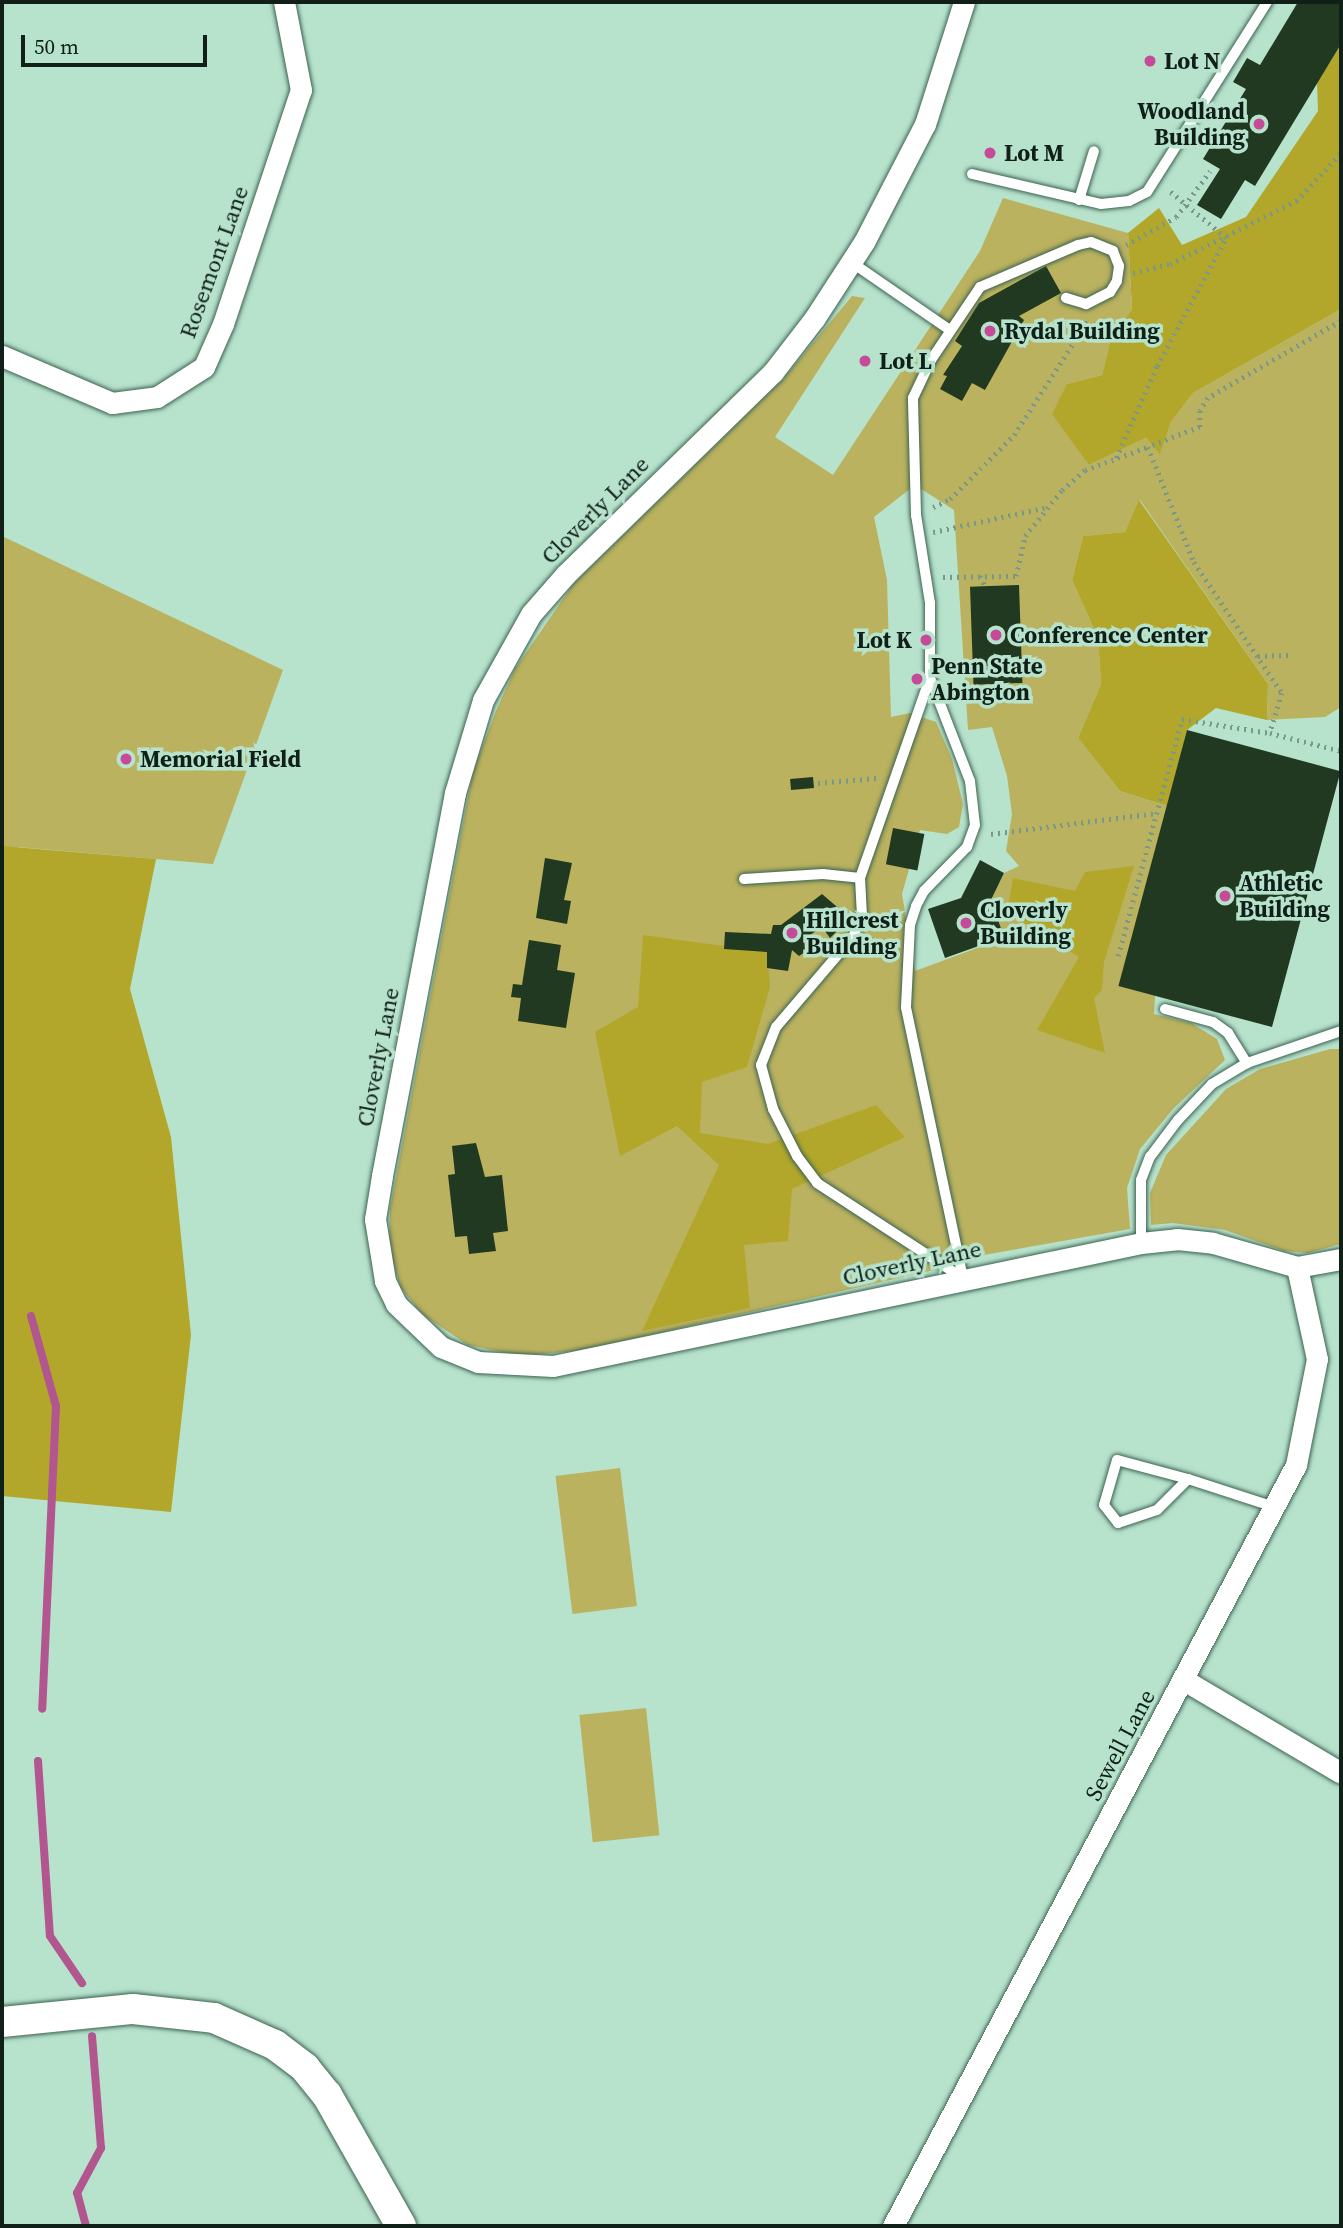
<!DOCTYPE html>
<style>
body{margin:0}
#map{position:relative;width:1343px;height:2228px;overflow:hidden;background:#b7e2cc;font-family:"Source Serif 4",serif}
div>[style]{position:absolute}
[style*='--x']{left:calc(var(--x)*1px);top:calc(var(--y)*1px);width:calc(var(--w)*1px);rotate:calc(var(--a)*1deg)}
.green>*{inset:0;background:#bab25f;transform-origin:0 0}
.forest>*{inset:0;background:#b2a72b}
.stream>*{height:8px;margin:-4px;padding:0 4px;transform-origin:4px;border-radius:4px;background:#b2568f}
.building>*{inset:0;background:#203920;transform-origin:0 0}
.path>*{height:4.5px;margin-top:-2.25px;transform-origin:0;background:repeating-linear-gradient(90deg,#789888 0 2px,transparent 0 7px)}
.roads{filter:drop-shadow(0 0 2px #3c6351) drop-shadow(0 0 2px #3c6351)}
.service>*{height:10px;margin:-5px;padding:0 5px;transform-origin:5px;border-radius:5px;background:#fff}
.minor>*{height:21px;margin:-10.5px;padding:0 10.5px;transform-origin:10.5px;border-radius:10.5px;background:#fff}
.secondary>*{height:30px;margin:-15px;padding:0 15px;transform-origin:15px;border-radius:15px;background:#fff}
.dots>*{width:19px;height:19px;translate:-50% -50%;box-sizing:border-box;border:4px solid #b7e2cc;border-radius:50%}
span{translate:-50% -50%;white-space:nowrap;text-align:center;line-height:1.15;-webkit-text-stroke:7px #b7e2cc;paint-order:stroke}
.poi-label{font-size:23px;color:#102019;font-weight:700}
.left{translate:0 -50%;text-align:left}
.right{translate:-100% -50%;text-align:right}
.street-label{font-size:23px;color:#102019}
.frame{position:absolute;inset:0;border:4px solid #102019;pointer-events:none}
.scale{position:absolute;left:21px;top:35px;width:186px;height:32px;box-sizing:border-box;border:4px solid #102019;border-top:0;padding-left:9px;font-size:21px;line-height:24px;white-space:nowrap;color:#102019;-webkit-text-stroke:5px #b7e2cc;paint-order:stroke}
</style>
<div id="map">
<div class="green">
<div style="clip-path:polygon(evenodd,1003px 198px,1128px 233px,1132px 309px,1111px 338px,1102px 375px,1067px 384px,1089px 465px,1146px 438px,1160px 453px,1171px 422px,1193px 393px,1341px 309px,1341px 707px,1325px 717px,1267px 720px,1268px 684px,1140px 500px,1125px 532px,1083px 536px,1072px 580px,1098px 638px,1101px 684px,1078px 738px,1120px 791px,1167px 806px,1154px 1014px,1191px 1023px,1217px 1039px,1225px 1060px,1173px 1109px,1140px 1149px,1127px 1188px,1130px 1229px,978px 1256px,978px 1260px,584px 1350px,521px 1356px,468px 1345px,423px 1315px,401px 1288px,389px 1250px,390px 1209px,473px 771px,496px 711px,515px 669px,574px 583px,783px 379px,852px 296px,865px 298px,775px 437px,833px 475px,980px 251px,1003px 198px,915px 485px,954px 510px,968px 730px,992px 727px,1007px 776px,1012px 814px,1006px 851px,1019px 866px,1004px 873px,991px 900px,1004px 938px,915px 971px,902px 894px,920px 830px,947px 834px,959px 827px,963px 804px,952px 759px,936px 722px,910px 713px,891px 717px,887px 580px,874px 517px,915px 485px)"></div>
<div style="clip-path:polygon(2px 536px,283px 670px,213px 864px,18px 847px,2px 883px)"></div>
<div style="clip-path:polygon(1330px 1049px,1341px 1049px,1341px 1244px,1308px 1253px,1284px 1251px,1225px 1230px,1173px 1223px,1151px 1225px,1150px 1193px,1166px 1155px,1226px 1089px,1260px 1069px)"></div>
<div style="left:620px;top:1468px;width:139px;height:65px;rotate:83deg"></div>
<div style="left:646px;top:1708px;width:128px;height:67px;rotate:84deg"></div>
</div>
<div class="forest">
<div style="clip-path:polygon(1341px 44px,1341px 309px,1193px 393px,1171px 422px,1160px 454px,1146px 438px,1089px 465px,1052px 414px,1067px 384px,1102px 375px,1111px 338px,1132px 309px,1128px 233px,1159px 208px,1182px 245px,1246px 217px,1318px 111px,1317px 83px)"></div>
<div style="clip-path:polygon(1139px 500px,1268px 684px,1267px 720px,1216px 708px,1187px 730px,1167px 806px,1120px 791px,1078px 738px,1101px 684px,1098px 638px,1072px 580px,1083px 536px,1125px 532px)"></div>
<div style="clip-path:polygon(2px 846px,156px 859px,130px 989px,171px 1137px,191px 1335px,171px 1512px,2px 1496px)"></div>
<div style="clip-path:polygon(1134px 866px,1104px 962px,1102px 990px,1094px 998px,1105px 1053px,1037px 1030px,1079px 957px,1007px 912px,1013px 878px,1075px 891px,1085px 872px)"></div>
<div style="clip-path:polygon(643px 935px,767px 952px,770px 987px,747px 1067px,702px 1082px,700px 1133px,768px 1144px,876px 1105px,905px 1137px,792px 1189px,788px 1241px,744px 1245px,750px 1308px,642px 1331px,719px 1165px,677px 1126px,620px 1156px,595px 1032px,638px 1007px)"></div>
</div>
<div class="stream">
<div style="--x:31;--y:1316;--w:93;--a:74.5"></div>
<div style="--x:56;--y:1406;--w:303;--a:92.6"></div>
<div style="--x:38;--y:1761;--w:175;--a:86.1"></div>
<div style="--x:50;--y:1936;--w:57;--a:55.8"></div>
<div style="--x:86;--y:2226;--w:34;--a:-105"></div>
<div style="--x:77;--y:2193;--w:51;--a:-61.9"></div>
<div style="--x:101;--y:2148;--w:112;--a:-94.6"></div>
</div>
<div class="building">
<div style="clip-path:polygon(1298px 2px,1341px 2px,1341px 44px,1255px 186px,1245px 180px,1221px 219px,1197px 205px,1220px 169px,1203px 159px,1246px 89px,1233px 82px,1247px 58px,1260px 65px)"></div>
<div style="clip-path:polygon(1046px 266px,1061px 293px,1019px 316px,1024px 320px,985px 390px,972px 383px,962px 401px,940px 389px,947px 376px,943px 375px,962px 346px,955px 341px,979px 303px)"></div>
<div style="left:1019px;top:585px;width:98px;height:49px;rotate:88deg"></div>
<div style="left:1187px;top:730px;width:159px;height:265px;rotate:15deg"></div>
<div style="left:813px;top:777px;width:11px;height:23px;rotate:85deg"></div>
<div style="left:893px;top:828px;width:32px;height:37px;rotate:11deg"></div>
<div style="clip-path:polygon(545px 858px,572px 863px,564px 900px,571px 901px,567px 924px,536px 918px)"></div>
<div style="clip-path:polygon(980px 860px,1004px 873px,991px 900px,1004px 937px,945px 958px,928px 909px,961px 898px)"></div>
<div style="clip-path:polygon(822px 894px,850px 918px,830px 938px,822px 927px,804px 939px,805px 952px,799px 956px,792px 950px,788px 971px,767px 968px,767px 952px,724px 949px,725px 932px,771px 934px,773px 925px,781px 925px)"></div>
<div style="clip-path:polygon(529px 940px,561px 945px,557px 970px,575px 973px,566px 1028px,518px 1021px,521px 998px,511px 997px,513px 984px,522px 985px)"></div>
<div style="clip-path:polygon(476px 1143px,485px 1177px,502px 1175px,508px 1231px,493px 1233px,496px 1251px,469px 1254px,467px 1236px,455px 1237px,448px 1175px,455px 1174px,452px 1146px)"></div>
</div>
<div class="path">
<div style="--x:1126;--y:245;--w:57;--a:-29.2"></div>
<div style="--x:1176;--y:217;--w:57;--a:-53.5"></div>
<div style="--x:1133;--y:273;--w:38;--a:-14"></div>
<div style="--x:1170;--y:264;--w:141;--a:-26.6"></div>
<div style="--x:1296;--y:201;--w:66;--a:-46.8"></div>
<div style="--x:1341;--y:321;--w:154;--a:149.9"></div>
<div style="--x:1208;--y:398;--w:15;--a:122"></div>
<div style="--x:1200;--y:411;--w:16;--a:90"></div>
<div style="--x:1200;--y:427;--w:56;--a:159"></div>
<div style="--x:1148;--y:447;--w:124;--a:68.2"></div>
<div style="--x:1194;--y:562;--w:158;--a:56.1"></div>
<div style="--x:1282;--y:693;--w:42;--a:106.7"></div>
<div style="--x:1270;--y:733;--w:73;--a:14.2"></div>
<div style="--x:1116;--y:458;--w:101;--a:-66"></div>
<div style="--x:1157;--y:366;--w:145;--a:-61.7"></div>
<div style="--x:1226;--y:238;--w:74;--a:-140.5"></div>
<div style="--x:933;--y:507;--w:19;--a:-25"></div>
<div style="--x:950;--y:499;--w:91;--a:-45"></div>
<div style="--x:1014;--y:435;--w:137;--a:-57.2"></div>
<div style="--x:933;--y:532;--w:118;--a:-12.3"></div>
<div style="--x:980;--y:576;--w:11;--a:63"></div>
<div style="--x:943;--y:577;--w:73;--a:-0.8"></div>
<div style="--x:1016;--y:576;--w:41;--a:-77.3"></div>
<div style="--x:1025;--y:536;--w:59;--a:-51.2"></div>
<div style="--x:1062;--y:490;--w:30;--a:-41"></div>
<div style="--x:1085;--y:470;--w:67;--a:-20.1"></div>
<div style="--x:1258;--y:656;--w:31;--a:-2"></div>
<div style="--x:818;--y:783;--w:59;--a:-4.8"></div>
<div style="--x:991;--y:834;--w:167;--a:-7.2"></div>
<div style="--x:1118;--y:956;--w:245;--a:-74.9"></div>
<div style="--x:1182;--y:719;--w:89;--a:9"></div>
</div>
<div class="roads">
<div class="service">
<div style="--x:972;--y:174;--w:132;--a:13.1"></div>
<div style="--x:1101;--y:204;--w:28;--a:-6"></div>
<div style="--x:1129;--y:201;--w:20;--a:-27"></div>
<div style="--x:1147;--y:192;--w:225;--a:-57.7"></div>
<div style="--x:1079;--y:200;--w:51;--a:-73"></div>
<div style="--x:851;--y:262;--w:120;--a:34.5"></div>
<div style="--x:930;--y:678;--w:212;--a:109.3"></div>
<div style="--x:860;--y:878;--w:36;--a:87"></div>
<div style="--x:862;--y:914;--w:25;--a:111"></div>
<div style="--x:853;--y:937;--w:118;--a:130.5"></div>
<div style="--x:776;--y:1027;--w:41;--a:111.5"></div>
<div style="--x:761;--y:1065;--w:46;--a:74.7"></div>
<div style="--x:773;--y:1109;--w:53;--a:62.9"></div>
<div style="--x:797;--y:1156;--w:34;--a:53"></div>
<div style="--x:817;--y:1183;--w:174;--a:33.1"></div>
<div style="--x:744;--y:879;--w:79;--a:-3.6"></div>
<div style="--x:823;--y:874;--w:37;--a:6"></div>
<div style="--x:1165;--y:1009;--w:50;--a:15.2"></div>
<div style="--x:1213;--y:1022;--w:19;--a:36"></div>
<div style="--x:1228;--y:1033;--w:36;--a:58"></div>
<div style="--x:1141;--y:1243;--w:63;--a:-90"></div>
<div style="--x:1141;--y:1180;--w:25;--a:-69"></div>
<div style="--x:1150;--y:1157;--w:46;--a:-52.9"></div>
<div style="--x:1178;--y:1120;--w:50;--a:-46.6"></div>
<div style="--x:1212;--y:1084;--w:41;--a:-31"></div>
<div style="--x:1247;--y:1063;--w:99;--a:-18.8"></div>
<div style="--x:963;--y:1278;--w:277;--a:-101.9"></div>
<div style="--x:906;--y:1007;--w:82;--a:-87.2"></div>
<div style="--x:910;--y:925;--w:20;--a:-72"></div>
<div style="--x:916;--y:906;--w:17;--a:-62"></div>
<div style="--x:924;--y:891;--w:62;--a:-45.7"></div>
<div style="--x:967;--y:847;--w:23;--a:-70"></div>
<div style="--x:975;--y:825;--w:44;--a:-96.5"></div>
<div style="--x:970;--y:781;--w:110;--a:-111.2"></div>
<div style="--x:930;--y:678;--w:75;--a:-90"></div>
<div style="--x:930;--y:603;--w:89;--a:-99"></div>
<div style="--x:916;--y:515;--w:117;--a:-91.5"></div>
<div style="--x:913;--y:398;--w:42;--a:-64.7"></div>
<div style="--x:931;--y:360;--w:88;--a:-56.1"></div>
<div style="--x:980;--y:287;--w:107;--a:-23.2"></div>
<div style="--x:1078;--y:245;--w:13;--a:-13"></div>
<div style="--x:1091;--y:242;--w:24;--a:22"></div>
<div style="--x:1113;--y:251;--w:16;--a:68"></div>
<div style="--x:1119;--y:266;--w:15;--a:98"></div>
<div style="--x:1117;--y:281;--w:13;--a:122"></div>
<div style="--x:1110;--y:292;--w:27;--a:153"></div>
<div style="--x:1086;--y:304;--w:21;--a:-163"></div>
<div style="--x:1188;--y:1479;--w:73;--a:-165"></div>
<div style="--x:1117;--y:1460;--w:47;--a:106.1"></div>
<div style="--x:1104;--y:1505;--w:23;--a:52"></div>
<div style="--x:1118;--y:1523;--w:41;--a:-18.4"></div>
<div style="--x:1157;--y:1510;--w:44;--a:-45"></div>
<div style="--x:1188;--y:1479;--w:90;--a:18"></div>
</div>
<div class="minor">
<div style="--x:964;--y:2;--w:128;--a:107.7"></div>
<div style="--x:925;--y:124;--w:133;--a:117.3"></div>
<div style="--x:864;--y:242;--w:92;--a:123"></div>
<div style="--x:814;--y:319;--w:67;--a:127.7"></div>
<div style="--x:773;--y:372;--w:289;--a:135.7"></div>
<div style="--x:566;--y:574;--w:53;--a:131.2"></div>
<div style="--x:531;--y:614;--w:98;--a:119.2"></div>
<div style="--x:483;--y:700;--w:97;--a:106.8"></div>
<div style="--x:455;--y:793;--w:390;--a:100.8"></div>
<div style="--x:382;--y:1176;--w:44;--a:99.2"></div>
<div style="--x:375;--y:1219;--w:63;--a:80.8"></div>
<div style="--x:385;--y:1281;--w:25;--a:64"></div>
<div style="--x:396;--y:1304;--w:62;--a:43.7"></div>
<div style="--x:441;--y:1347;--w:40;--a:22"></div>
<div style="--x:478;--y:1362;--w:75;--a:3.1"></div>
<div style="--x:553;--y:1366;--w:601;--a:-11.81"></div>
<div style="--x:1141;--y:1243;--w:36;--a:-6"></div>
<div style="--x:1177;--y:1239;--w:36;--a:6"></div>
<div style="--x:1213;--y:1243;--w:87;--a:15.9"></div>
<div style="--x:1297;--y:1267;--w:45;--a:-10.3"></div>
<div style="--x:2;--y:356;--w:120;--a:23.1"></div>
<div style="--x:112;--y:403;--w:45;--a:-7.6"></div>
<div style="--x:157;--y:397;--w:56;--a:-32.6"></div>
<div style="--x:204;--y:367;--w:47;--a:-66.2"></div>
<div style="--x:223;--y:324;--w:247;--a:-71.6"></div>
<div style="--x:301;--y:90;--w:90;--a:-100.9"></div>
<div style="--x:1184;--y:1680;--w:182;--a:30.6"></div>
<div style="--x:893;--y:2226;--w:861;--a:-62.1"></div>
<div style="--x:1296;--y:1465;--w:108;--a:-78.8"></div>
<div style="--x:1317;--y:1359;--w:94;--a:-102.3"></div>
</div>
<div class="secondary">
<div style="--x:2;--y:2022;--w:132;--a:-5.7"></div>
<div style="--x:133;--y:2009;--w:81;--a:6.3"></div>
<div style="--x:214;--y:2018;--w:67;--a:23.9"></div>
<div style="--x:275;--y:2045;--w:38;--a:37"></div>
<div style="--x:305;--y:2068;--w:35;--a:51"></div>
<div style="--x:327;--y:2095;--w:150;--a:60.5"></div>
</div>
</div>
<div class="dots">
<div style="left:1150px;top:61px;background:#c54a9a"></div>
<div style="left:1259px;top:124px;background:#c54a9a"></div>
<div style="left:990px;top:153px;background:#c54a9a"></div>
<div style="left:990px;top:331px;background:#c54a9a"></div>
<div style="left:865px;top:361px;background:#c54a9a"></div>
<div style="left:996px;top:635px;background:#c54a9a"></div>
<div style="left:926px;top:640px;background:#c54a9a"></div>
<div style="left:917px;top:679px;background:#c54a9a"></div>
<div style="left:126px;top:759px;background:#c54a9a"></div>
<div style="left:1225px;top:896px;background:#c54a9a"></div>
<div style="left:966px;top:923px;background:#c54a9a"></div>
<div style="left:792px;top:933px;background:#c54a9a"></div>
</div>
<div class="poi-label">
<span class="left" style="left:1164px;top:61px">Lot N</span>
<span class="right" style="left:1245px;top:124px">Woodland<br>Building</span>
<span class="left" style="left:1004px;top:153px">Lot M</span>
<span class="left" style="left:1004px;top:331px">Rydal Building</span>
<span class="left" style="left:879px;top:361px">Lot L</span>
<span class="left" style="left:1010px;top:635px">Conference Center</span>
<span class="right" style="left:912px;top:640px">Lot K</span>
<span class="left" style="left:931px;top:679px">Penn State<br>Abington</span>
<span class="left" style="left:140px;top:759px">Memorial Field</span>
<span class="left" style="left:1239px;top:896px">Athletic<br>Building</span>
<span class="left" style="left:980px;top:923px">Cloverly<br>Building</span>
<span class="left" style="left:806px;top:933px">Hillcrest<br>Building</span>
</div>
<div class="street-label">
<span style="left:214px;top:262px;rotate:-70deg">Rosemont Lane</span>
<span style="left:595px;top:510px;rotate:-45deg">Cloverly Lane</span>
<span style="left:378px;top:1057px;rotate:-79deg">Cloverly Lane</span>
<span style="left:912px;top:1263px;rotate:-12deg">Cloverly Lane</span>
<span style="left:1120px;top:1745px;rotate:-62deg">Sewell Lane</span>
</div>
<div class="frame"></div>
<div class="scale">50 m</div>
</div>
